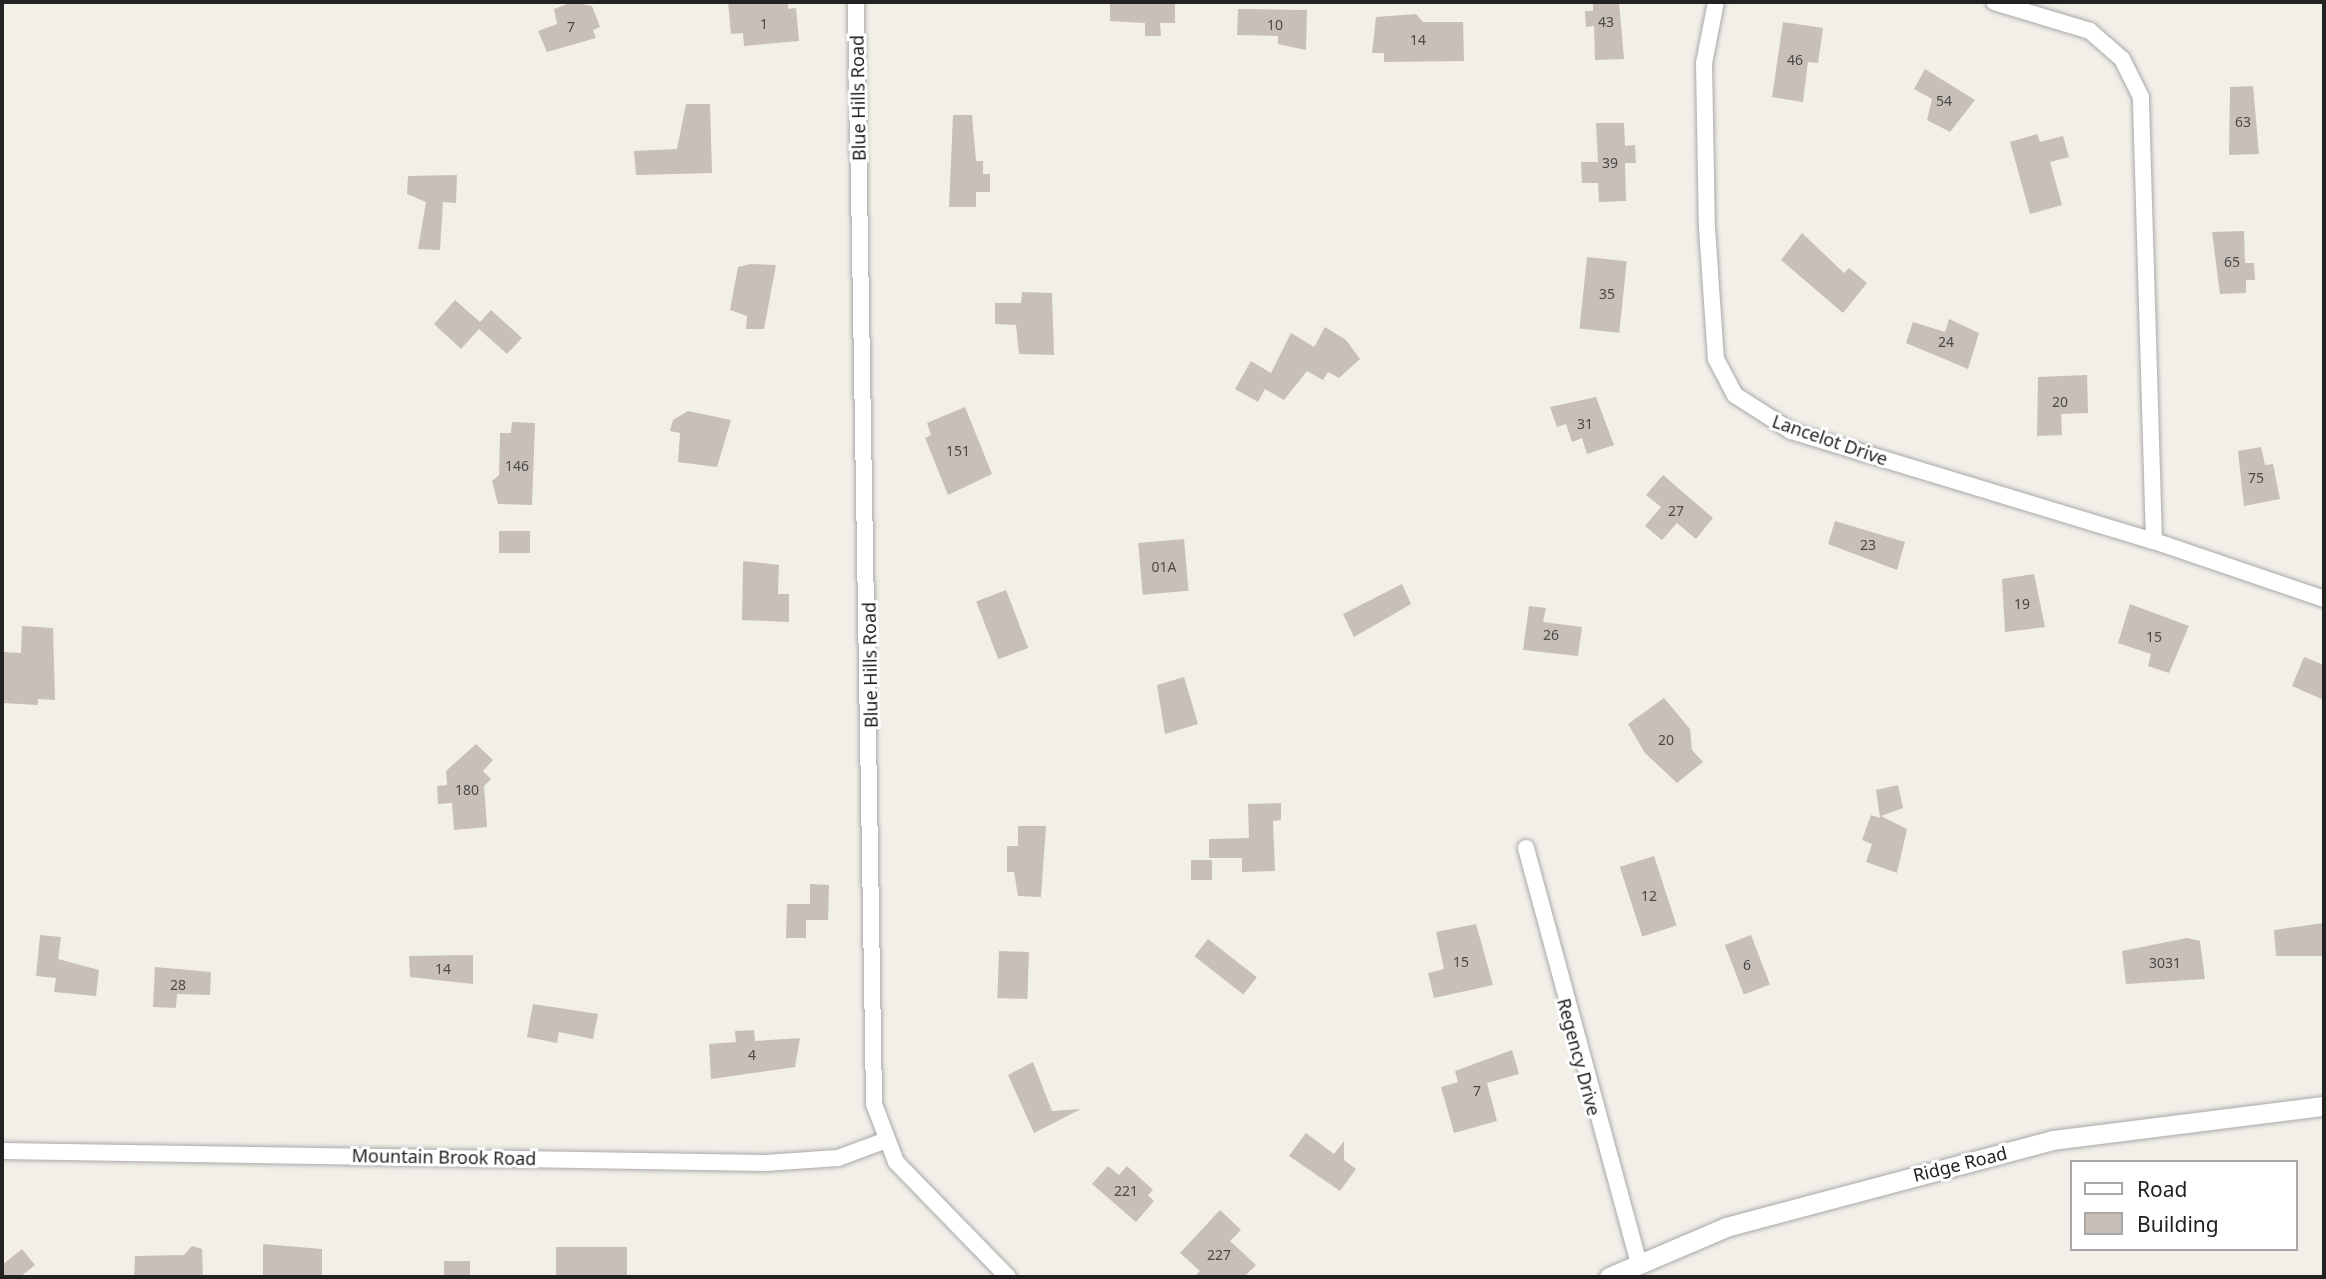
<!DOCTYPE html>
<style>
body{margin:0}
#map{position:relative;width:2326px;height:1279px;overflow:hidden;background:#f2efe9;font-family:"Noto Sans",sans-serif}
div>[style]{position:absolute}
[style*='--x']{left:calc(var(--x)*1px);top:calc(var(--y)*1px);width:calc(var(--w)*1px);rotate:calc(var(--a)*1deg)}
.building>*{inset:0;background:#c7bfb8;transform-origin:0 0}
.roads{filter:drop-shadow(0 0 2px #a9a9a9) drop-shadow(0 0 2px #a9a9a9)}
.minor>*{height:16px;margin:-8px;padding:0 8px;transform-origin:8px;border-radius:8px;background:#fff}
.tertiary>*{height:19px;margin:-9.5px;padding:0 9.5px;transform-origin:9.5px;border-radius:9.5px;background:#fff}
span{translate:-50% -50%;white-space:nowrap;text-align:center;line-height:1.15;-webkit-text-stroke:6px #fff;paint-order:stroke}
.number-label{font-size:14px;color:#4b4948}
.number-label span{-webkit-text-stroke-width:0}
.street-label{font-size:18px;color:#222}
.frame{position:absolute;inset:0;border:4px solid #222;pointer-events:none}
.legend{position:absolute;left:2070px;top:1160px;width:228px;height:91px;box-sizing:border-box;background:#fff;border:2px solid #a7a7a7;margin:0;padding:9px 12px;list-style:none;font-size:21px;color:#222}
.legend li{display:flex;align-items:center;gap:14px;height:35px}
.legend b{width:35px;border:2px solid #a7a7a7}
</style>
<div id="map">
<div class="building">
<div style="clip-path:polygon(573px 2px,592px 6px,600px 27px,593px 30px,596px 38px,547px 52px,538px 31px,557px 24px,554px 9px)"></div>
<div style="clip-path:polygon(728px 2px,788px 2px,788px 9px,796px 8px,799px 41px,744px 46px,743px 33px,731px 34px)"></div>
<div style="clip-path:polygon(1110px 2px,1175px 2px,1175px 23px,1160px 23px,1161px 36px,1145px 36px,1145px 23px,1110px 21px)"></div>
<div style="clip-path:polygon(1593px 2px,1619px 2px,1624px 59px,1595px 60px,1594px 26px,1586px 27px,1585px 11px,1593px 11px)"></div>
<div style="clip-path:polygon(1238px 9px,1307px 10px,1306px 50px,1278px 44px,1278px 36px,1237px 35px)"></div>
<div style="clip-path:polygon(1416px 14px,1423px 22px,1463px 22px,1464px 61px,1384px 62px,1384px 53px,1372px 53px,1376px 17px)"></div>
<div style="clip-path:polygon(1783px 22px,1823px 28px,1818px 63px,1808px 62px,1803px 102px,1772px 97px)"></div>
<div style="clip-path:polygon(1925px 69px,1975px 100px,1950px 132px,1927px 120px,1932px 99px,1914px 89px)"></div>
<div style="clip-path:polygon(2253px 86px,2259px 154px,2229px 155px,2230px 87px)"></div>
<div style="clip-path:polygon(686px 104px,710px 104px,712px 173px,636px 175px,634px 151px,677px 149px)"></div>
<div style="clip-path:polygon(953px 115px,972px 115px,976px 161px,983px 161px,983px 174px,990px 174px,990px 192px,976px 192px,976px 207px,949px 207px)"></div>
<div style="clip-path:polygon(1596px 123px,1624px 123px,1625px 146px,1635px 145px,1636px 163px,1625px 163px,1626px 201px,1599px 202px,1598px 183px,1582px 183px,1581px 162px,1598px 162px)"></div>
<div style="clip-path:polygon(2037px 134px,2040px 142px,2063px 136px,2069px 157px,2050px 162px,2062px 205px,2030px 214px,2010px 142px)"></div>
<div style="clip-path:polygon(457px 175px,456px 203px,443px 202px,440px 250px,418px 249px,426px 202px,407px 194px,408px 176px)"></div>
<div style="clip-path:polygon(2244px 231px,2245px 263px,2254px 263px,2255px 280px,2246px 280px,2246px 293px,2220px 294px,2212px 232px)"></div>
<div style="clip-path:polygon(1802px 233px,1844px 273px,1849px 268px,1867px 283px,1843px 313px,1781px 260px)"></div>
<div style="left:1587px;top:257px;width:40px;height:72px;rotate:6deg"></div>
<div style="clip-path:polygon(751px 264px,776px 265px,764px 329px,746px 329px,747px 316px,730px 310px,738px 267px)"></div>
<div style="clip-path:polygon(1022px 292px,1052px 293px,1054px 355px,1019px 354px,1016px 325px,995px 324px,995px 303px,1021px 303px)"></div>
<div style="clip-path:polygon(455px 300px,480px 322px,491px 310px,522px 338px,507px 354px,479px 329px,461px 349px,434px 324px)"></div>
<div style="clip-path:polygon(1949px 319px,1979px 333px,1968px 369px,1906px 343px,1913px 322px,1945px 332px)"></div>
<div style="clip-path:polygon(1325px 327px,1346px 340px,1360px 359px,1339px 378px,1328px 372px,1323px 380px,1307px 371px,1284px 400px,1265px 389px,1258px 402px,1235px 389px,1251px 361px,1271px 373px,1291px 333px,1314px 347px)"></div>
<div style="clip-path:polygon(2087px 375px,2088px 413px,2061px 414px,2062px 435px,2037px 436px,2038px 377px)"></div>
<div style="clip-path:polygon(1596px 397px,1614px 445px,1587px 454px,1582px 438px,1572px 442px,1566px 424px,1557px 427px,1550px 407px)"></div>
<div style="clip-path:polygon(965px 407px,992px 474px,948px 495px,925px 438px,931px 435px,927px 423px)"></div>
<div style="clip-path:polygon(688px 411px,731px 420px,717px 467px,678px 462px,680px 433px,670px 431px,673px 420px)"></div>
<div style="clip-path:polygon(512px 422px,535px 423px,532px 505px,498px 504px,492px 481px,499px 475px,500px 433px,511px 433px)"></div>
<div style="clip-path:polygon(2261px 447px,2265px 465px,2273px 464px,2280px 499px,2244px 506px,2238px 451px)"></div>
<div style="clip-path:polygon(1663px 475px,1713px 518px,1696px 539px,1677px 523px,1662px 540px,1645px 526px,1661px 507px,1646px 495px)"></div>
<div style="clip-path:polygon(1835px 521px,1905px 542px,1897px 570px,1828px 544px)"></div>
<div style="left:499px;top:531px;width:31px;height:22px"></div>
<div style="left:1184px;top:539px;width:52px;height:46px;rotate:85deg"></div>
<div style="clip-path:polygon(743px 561px,779px 565px,778px 594px,789px 594px,789px 622px,742px 620px)"></div>
<div style="clip-path:polygon(2034px 574px,2045px 627px,2005px 632px,2002px 579px)"></div>
<div style="clip-path:polygon(1402px 584px,1411px 604px,1354px 637px,1343px 614px)"></div>
<div style="left:1006px;top:590px;width:62px;height:32px;rotate:69deg"></div>
<div style="clip-path:polygon(2130px 604px,2189px 626px,2169px 673px,2148px 666px,2151px 654px,2118px 643px)"></div>
<div style="clip-path:polygon(1529px 606px,1546px 608px,1543px 622px,1582px 627px,1578px 656px,1523px 650px)"></div>
<div style="clip-path:polygon(22px 626px,53px 628px,55px 700px,38px 699px,38px 705px,2px 703px,2px 652px,21px 653px)"></div>
<div style="clip-path:polygon(2304px 657px,2324px 665px,2324px 700px,2292px 686px)"></div>
<div style="clip-path:polygon(1184px 677px,1198px 724px,1165px 734px,1157px 685px)"></div>
<div style="clip-path:polygon(1664px 698px,1690px 729px,1692px 750px,1703px 762px,1677px 783px,1645px 753px,1628px 724px)"></div>
<div style="clip-path:polygon(476px 744px,493px 760px,483px 771px,491px 779px,484px 786px,487px 827px,454px 830px,452px 803px,438px 804px,437px 786px,447px 785px,446px 771px)"></div>
<div style="clip-path:polygon(1898px 785px,1903px 808px,1881px 816px,1907px 829px,1897px 873px,1866px 862px,1872px 844px,1862px 840px,1871px 815px,1880px 818px,1876px 790px)"></div>
<div style="clip-path:polygon(1281px 803px,1281px 820px,1273px 821px,1275px 871px,1242px 872px,1242px 858px,1209px 858px,1209px 839px,1249px 838px,1248px 804px)"></div>
<div style="clip-path:polygon(1018px 826px,1046px 826px,1041px 897px,1018px 896px,1014px 872px,1007px 872px,1007px 846px,1018px 846px)"></div>
<div style="left:1654px;top:856px;width:73px;height:36px;rotate:72deg"></div>
<div style="left:1191px;top:860px;width:21px;height:20px"></div>
<div style="clip-path:polygon(810px 884px,829px 885px,828px 920px,806px 920px,806px 938px,786px 938px,787px 904px,810px 904px)"></div>
<div style="clip-path:polygon(2324px 923px,2324px 956px,2276px 956px,2274px 930px)"></div>
<div style="clip-path:polygon(1476px 924px,1493px 985px,1434px 998px,1428px 973px,1444px 969px,1436px 932px)"></div>
<div style="clip-path:polygon(40px 935px,61px 937px,58px 959px,99px 970px,96px 996px,54px 992px,56px 978px,36px 976px)"></div>
<div style="left:1751px;top:935px;width:53px;height:28px;rotate:69deg"></div>
<div style="clip-path:polygon(2187px 938px,2200px 941px,2205px 979px,2126px 984px,2122px 951px)"></div>
<div style="left:1208px;top:939px;width:62px;height:22px;rotate:38deg"></div>
<div style="left:999px;top:951px;width:30px;height:47px;rotate:2deg"></div>
<div style="clip-path:polygon(473px 955px,473px 984px,410px 977px,409px 956px)"></div>
<div style="clip-path:polygon(155px 967px,211px 972px,210px 995px,177px 994px,176px 1008px,153px 1007px)"></div>
<div style="clip-path:polygon(533px 1004px,598px 1014px,593px 1039px,559px 1032px,557px 1043px,527px 1037px)"></div>
<div style="clip-path:polygon(754px 1030px,755px 1041px,800px 1038px,795px 1067px,711px 1079px,709px 1044px,736px 1042px,735px 1031px)"></div>
<div style="clip-path:polygon(1512px 1050px,1519px 1074px,1487px 1083px,1497px 1121px,1454px 1133px,1441px 1087px,1458px 1082px,1455px 1071px)"></div>
<div style="clip-path:polygon(1033px 1062px,1052px 1111px,1081px 1109px,1034px 1133px,1008px 1075px)"></div>
<div style="clip-path:polygon(1306px 1133px,1334px 1154px,1344px 1141px,1344px 1160px,1356px 1169px,1340px 1191px,1289px 1156px)"></div>
<div style="clip-path:polygon(1108px 1166px,1119px 1175px,1127px 1166px,1153px 1190px,1148px 1195px,1154px 1201px,1136px 1222px,1092px 1184px)"></div>
<div style="clip-path:polygon(1220px 1210px,1241px 1230px,1230px 1241px,1256px 1265px,1244px 1277px,1194px 1277px,1200px 1271px,1180px 1253px)"></div>
<div style="clip-path:polygon(263px 1244px,322px 1249px,322px 1277px,263px 1277px)"></div>
<div style="clip-path:polygon(192px 1246px,202px 1249px,203px 1277px,134px 1277px,135px 1256px,184px 1255px)"></div>
<div style="left:627px;top:1247px;width:30px;height:71px;rotate:90deg"></div>
<div style="clip-path:polygon(22px 1249px,35px 1265px,20px 1277px,2px 1277px,2px 1265px)"></div>
<div style="left:444px;top:1261px;width:26px;height:16px"></div>
</div>
<div class="roads">
<div class="minor">
<div style="--x:856;--y:2;--w:1102;--a:89.06"></div>
<div style="--x:874;--y:1104;--w:62;--a:69.2"></div>
<div style="--x:896;--y:1162;--w:161;--a:45.8"></div>
<div style="--x:1716;--y:2;--w:62;--a:101.1"></div>
<div style="--x:1704;--y:63;--w:165;--a:89"></div>
<div style="--x:1707;--y:228;--w:131;--a:86.1"></div>
<div style="--x:1716;--y:359;--w:41;--a:62.2"></div>
<div style="--x:1735;--y:395;--w:67;--a:32.7"></div>
<div style="--x:1791;--y:431;--w:379;--a:16.9"></div>
<div style="--x:2154;--y:541;--w:444;--a:-91.7"></div>
<div style="--x:2141;--y:97;--w:42;--a:-116.6"></div>
<div style="--x:2122;--y:59;--w:43;--a:-138.8"></div>
<div style="--x:2090;--y:31;--w:100;--a:-163.2"></div>
<div style="--x:2154;--y:541;--w:180;--a:18.8"></div>
<div style="--x:1526;--y:848;--w:430;--a:74.8"></div>
<div style="--x:2;--y:1151;--w:763;--a:0.9"></div>
<div style="--x:765;--y:1163;--w:73;--a:-3.9"></div>
<div style="--x:838;--y:1158;--w:49;--a:-20.3"></div>
</div>
<div class="tertiary">
<div style="--x:1609;--y:1277;--w:127;--a:-23.1"></div>
<div style="--x:1726;--y:1227;--w:338;--a:-14.9"></div>
<div style="--x:2053;--y:1140;--w:273;--a:-7.2"></div>
</div>
</div>
<div class="number-label">
<span style="left:1606px;top:22px">43</span>
<span style="left:764px;top:24px">1</span>
<span style="left:1275px;top:25px">10</span>
<span style="left:571px;top:27px">7</span>
<span style="left:1418px;top:40px">14</span>
<span style="left:1795px;top:60px">46</span>
<span style="left:1944px;top:101px">54</span>
<span style="left:2243px;top:122px">63</span>
<span style="left:1610px;top:163px">39</span>
<span style="left:2232px;top:262px">65</span>
<span style="left:1607px;top:294px">35</span>
<span style="left:1946px;top:342px">24</span>
<span style="left:2060px;top:402px">20</span>
<span style="left:1585px;top:424px">31</span>
<span style="left:958px;top:451px">151</span>
<span style="left:517px;top:466px">146</span>
<span style="left:2256px;top:478px">75</span>
<span style="left:1676px;top:511px">27</span>
<span style="left:1868px;top:545px">23</span>
<span style="left:1164px;top:567px">01A</span>
<span style="left:2022px;top:604px">19</span>
<span style="left:1551px;top:635px">26</span>
<span style="left:2154px;top:637px">15</span>
<span style="left:1666px;top:740px">20</span>
<span style="left:467px;top:790px">180</span>
<span style="left:1649px;top:896px">12</span>
<span style="left:1461px;top:962px">15</span>
<span style="left:2165px;top:963px">3031</span>
<span style="left:1747px;top:965px">6</span>
<span style="left:443px;top:969px">14</span>
<span style="left:178px;top:985px">28</span>
<span style="left:752px;top:1055px">4</span>
<span style="left:1477px;top:1091px">7</span>
<span style="left:1126px;top:1191px">221</span>
<span style="left:1219px;top:1255px">227</span>
</div>
<div class="street-label">
<span style="left:858px;top:98px;rotate:-91deg">Blue Hills Road</span>
<span style="left:1830px;top:440px;rotate:19deg">Lancelot Drive</span>
<span style="left:870px;top:665px;rotate:-91deg">Blue Hills Road</span>
<span style="left:1579px;top:1057px;rotate:75deg">Regency Drive</span>
<span style="left:444px;top:1157px;rotate:1deg">Mountain Brook Road</span>
<span style="left:1960px;top:1164px;rotate:-14deg">Ridge Road</span>
</div>
<div class="frame"></div>
<ul class="legend">
<li><b style="height:9px;background:#fff"></b>Road</li>
<li><b style="height:19px;background:#c7bfb8"></b>Building</li>
</ul>
</div>
